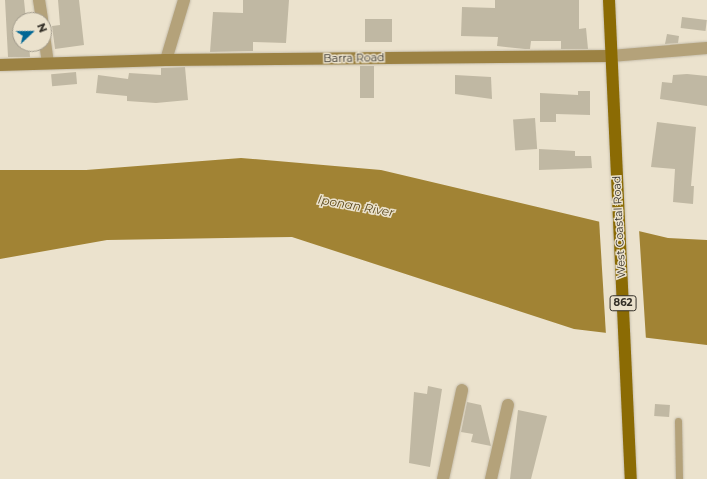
<!DOCTYPE html>
<style>
body{margin:0}
#map{position:relative;width:707px;height:479px;overflow:hidden;background:#ebe2cd;font-family:Montserrat,sans-serif}
div>[style]{position:absolute}
[style*='--x']{left:calc(var(--x)*1px);top:calc(var(--y)*1px);width:calc(var(--w)*1px);rotate:calc(var(--a)*1deg)}
.water>*{inset:0;background:#a18334}
.pier>*{inset:0;background:#ebe2cd}
.building>*{inset:0;background:#c0b8a3;transform-origin:0 0}
.roads{filter:drop-shadow(0 0 1px #c6beac) drop-shadow(0 0 1px #c6beac)}
.lane>*{height:7px;margin:-3.5px;padding:0 3.5px;transform-origin:3.5px;border-radius:3.5px;background:#b4a27a}
.street>*{height:12px;margin:-6px;padding:0 6px;transform-origin:6px;border-radius:6px;background:#b4a27a}
.secondary>*{height:12px;margin:-6px;padding:0 6px;transform-origin:6px;border-radius:6px;background:#9c8243}
.primary>*{height:12px;margin:-6px;padding:0 6px;transform-origin:6px;border-radius:6px;background:#8b6b04}
span{translate:-50% -50%;white-space:nowrap;text-align:center;line-height:1.15;-webkit-text-stroke:3px #ebe2cd;paint-order:stroke}
.shield-label span{padding:1px 3px;background:#ebe2cd;border:1px solid;border-radius:3px;-webkit-text-stroke-width:0}
.shield-label{font-size:10px;color:#332f27;font-weight:700}
.street-label{font-size:11px;color:#332f27}
.water-label{font-size:12px;color:#5b4a1f;font-style:italic}
.north{position:absolute;left:12px;top:12px;width:40px;height:40px;box-sizing:border-box;background:#ebe2cd;border:1px solid #a19a8b;border-radius:50%;rotate:68deg;font-size:11px;font-weight:700;line-height:16px;text-align:center;color:#332f27}
.north::after{content:'';display:block;margin:auto;width:14px;height:18px;background:#006795;clip-path:polygon(50% 0,100% 100%,50% 72%,0 100%)}
</style>
<div id="map">
<div class="water">
<div style="clip-path:polygon(241px 158px,381px 170px,668px 238px,707px 240px,707px 345px,574px 329px,292px 237px,107px 240px,0 259px,0 170px,86px 170px)"></div>
</div>
<div class="pier">
<div style="clip-path:polygon(599px 219px,639px 229px,646px 340px,606px 335px)"></div>
</div>
<div class="building">
<div style="clip-path:polygon(5px 0,24px 0,26px 20px,20px 20px,20px 44px,29px 44px,30px 57px,8px 57px)"></div>
<div style="clip-path:polygon(58px 0,79px 0,84px 45px,55px 49px,52px 26px,60px 25px)"></div>
<div style="clip-path:polygon(243px 0,289px 0,286px 43px,253px 42px,253px 51px,210px 52px,213px 12px,243px 13px)"></div>
<div style="clip-path:polygon(495px 0,579px 0,579px 29px,586px 28px,588px 49px,561px 49px,561px 41px,531px 41px,530px 49px,525px 49px,497px 46px,498px 37px,461px 36px,462px 7px,495px 8px)"></div>
<div style="left:682px;top:17px;width:25px;height:11px;rotate:7deg"></div>
<div style="left:365px;top:19px;width:27px;height:23px"></div>
<div style="clip-path:polygon(667px 34px,679px 36px,678px 43px,665px 44px)"></div>
<div style="left:360px;top:66px;width:14px;height:32px"></div>
<div style="clip-path:polygon(185px 67px,188px 100px,156px 103px,127px 101px,127px 96px,96px 93px,98px 75px,128px 79px,129px 73px,161px 75px,161px 68px)"></div>
<div style="left:76px;top:72px;width:12px;height:25px;rotate:85deg"></div>
<div style="clip-path:polygon(687px 74px,707px 76px,707px 106px,660px 99px,662px 82px,672px 83px,673px 75px)"></div>
<div style="clip-path:polygon(455px 75px,491px 77px,492px 99px,455px 94px)"></div>
<div style="clip-path:polygon(578px 91px,590px 91px,590px 115px,556px 114px,556px 122px,540px 122px,540px 93px,578px 95px)"></div>
<div style="left:535px;top:118px;width:31px;height:22px;rotate:86deg"></div>
<div style="clip-path:polygon(657px 122px,696px 127px,691px 186px,694px 186px,693px 204px,673px 202px,675px 169px,651px 167px)"></div>
<div style="clip-path:polygon(539px 149px,575px 151px,575px 156px,591px 156px,592px 168px,539px 170px)"></div>
<div style="clip-path:polygon(428px 386px,442px 389px,430px 467px,409px 463px,414px 392px,427px 394px)"></div>
<div style="clip-path:polygon(467px 402px,481px 405px,491px 446px,471px 442px,473px 434px,461px 432px)"></div>
<div style="left:655px;top:404px;width:15px;height:12px;rotate:4deg"></div>
<div style="clip-path:polygon(518px 410px,547px 416px,531px 479px,510px 479px)"></div>
</div>
<div class="roads">
<div class="lane">
<div style="--x:678;--y:421;--w:58;--a:89"></div>
</div>
<div class="street">
<div style="--x:39;--y:0;--w:20;--a:81"></div>
<div style="--x:44;--y:35;--w:27;--a:82"></div>
<div style="--x:611;--y:56;--w:96;--a:-4.8"></div>
<div style="--x:166;--y:60;--w:63;--a:-73.3"></div>
<div style="--x:443;--y:479;--w:91;--a:-77.9"></div>
<div style="--x:491;--y:479;--w:76;--a:-77.1"></div>
</div>
<div class="secondary">
<div style="--x:0;--y:65;--w:166;--a:-1.7"></div>
<div style="--x:166;--y:60;--w:445;--a:-0.5"></div>
</div>
<div class="primary">
<div style="--x:609;--y:0;--w:480;--a:87.4"></div>
</div>
</div>
<div class="shield-label">
<span style="left:623px;top:303px">862</span>
</div>
<div class="street-label">
<span style="left:354px;top:58px;rotate:-1deg">Barra Road</span>
<span style="left:619px;top:227px;rotate:-93deg">West Coastal Road</span>
</div>
<div class="water-label">
<span style="left:356px;top:206px;rotate:10deg">Iponan River</span>
</div>
<div class="north">N</div>
</div>
